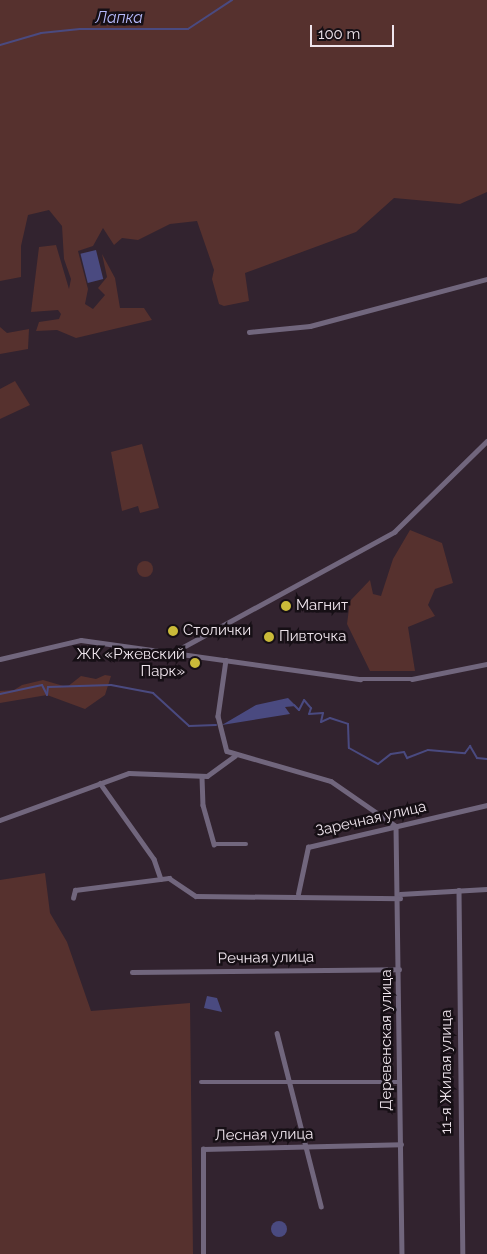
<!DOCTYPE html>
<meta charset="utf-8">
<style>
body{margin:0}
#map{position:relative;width:487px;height:1254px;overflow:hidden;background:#32232f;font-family:Raleway,sans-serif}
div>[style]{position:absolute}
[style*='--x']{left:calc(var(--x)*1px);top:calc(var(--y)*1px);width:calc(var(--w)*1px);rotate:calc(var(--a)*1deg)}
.green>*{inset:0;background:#56312e}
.round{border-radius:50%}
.water>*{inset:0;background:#4a4a80;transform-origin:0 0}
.stream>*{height:2px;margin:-1px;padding:0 1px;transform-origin:1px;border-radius:1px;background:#4a4a80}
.street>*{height:4.5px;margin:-2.25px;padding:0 2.25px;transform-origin:2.25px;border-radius:2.25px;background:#71667d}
.dots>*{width:14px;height:14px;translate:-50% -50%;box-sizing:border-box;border:2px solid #160f15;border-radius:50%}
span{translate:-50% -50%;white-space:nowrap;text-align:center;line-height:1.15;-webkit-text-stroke:5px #160f15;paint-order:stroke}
.poi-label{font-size:15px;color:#efe5ed}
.left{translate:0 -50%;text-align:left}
.right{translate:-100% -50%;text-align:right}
.street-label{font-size:15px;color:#efe5ed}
.water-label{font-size:16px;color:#b7bafc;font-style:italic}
.scale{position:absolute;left:310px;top:25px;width:84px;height:22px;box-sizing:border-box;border:2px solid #efe5ed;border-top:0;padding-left:6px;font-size:15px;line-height:18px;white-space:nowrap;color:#efe5ed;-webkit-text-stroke:4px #160f15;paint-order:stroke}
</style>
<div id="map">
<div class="green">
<div style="clip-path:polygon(0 0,487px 0,487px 192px,460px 204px,394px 198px,356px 232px,245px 273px,249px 301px,224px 306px,219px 304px,212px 279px,214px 270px,197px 221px,170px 224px,138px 240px,122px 238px,114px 245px,103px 228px,93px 246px,78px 251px,88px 289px,85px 304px,93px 309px,105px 295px,98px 288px,107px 277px,102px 254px,115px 278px,120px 308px,144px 308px,152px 320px,76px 338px,57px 330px,36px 331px,39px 322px,59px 319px,61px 314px,58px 310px,31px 312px,39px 247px,56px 245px,69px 289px,71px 279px,64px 259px,62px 226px,49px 210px,28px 215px,21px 246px,21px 277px,0 281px)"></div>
<div style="clip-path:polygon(0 327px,7px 333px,29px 329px,28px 349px,0 354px)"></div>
<div style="clip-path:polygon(15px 381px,30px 405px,0 419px,0 389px)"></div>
<div style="clip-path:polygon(142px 444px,159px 508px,140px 513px,138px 506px,122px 511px,111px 452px)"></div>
<div style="clip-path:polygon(410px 530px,442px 543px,453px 583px,435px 589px,428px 605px,435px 616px,408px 627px,415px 671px,370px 671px,347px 624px,350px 601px,370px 580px,373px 594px,381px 596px,393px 559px)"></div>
<div class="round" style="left:137px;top:561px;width:16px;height:16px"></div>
<div style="clip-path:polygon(105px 675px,111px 676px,105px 695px,85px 709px,47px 695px,0 703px,0 691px,14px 690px,22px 685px,43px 680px,67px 687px,81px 676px,96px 679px)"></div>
<div style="clip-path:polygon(45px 873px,50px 913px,67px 942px,91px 1011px,190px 1003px,193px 1254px,0 1254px,0 880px)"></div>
</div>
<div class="water">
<div style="left:96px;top:250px;width:30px;height:16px;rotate:76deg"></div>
<div style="clip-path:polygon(288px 698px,296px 706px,285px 707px,290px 714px,222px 725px,256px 705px)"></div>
<div style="clip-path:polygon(207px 996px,217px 998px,222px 1012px,204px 1008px)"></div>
<div class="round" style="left:271px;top:1221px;width:16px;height:16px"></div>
</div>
<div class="stream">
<div style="--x:0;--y:45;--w:43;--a:-16.3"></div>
<div style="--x:41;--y:33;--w:39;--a:-6"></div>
<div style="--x:80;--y:29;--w:108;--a:0"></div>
<div style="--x:188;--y:29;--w:53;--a:-33.4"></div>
<div style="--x:0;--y:694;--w:43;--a:-12.1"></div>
<div style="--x:42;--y:685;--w:11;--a:63"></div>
<div style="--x:47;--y:695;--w:8;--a:-83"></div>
<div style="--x:48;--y:687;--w:63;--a:-1.8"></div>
<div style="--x:111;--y:685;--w:43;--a:10.8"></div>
<div style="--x:153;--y:693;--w:49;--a:42.5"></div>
<div style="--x:189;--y:726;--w:27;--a:-2"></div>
<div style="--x:294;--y:705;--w:7;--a:45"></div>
<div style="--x:299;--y:710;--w:11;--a:-63"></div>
<div style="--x:304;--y:700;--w:11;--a:49"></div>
<div style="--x:311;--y:708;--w:6;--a:108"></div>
<div style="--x:309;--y:714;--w:14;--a:-4"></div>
<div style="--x:323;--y:713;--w:9;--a:103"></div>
<div style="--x:321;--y:722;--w:10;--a:-24"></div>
<div style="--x:330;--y:718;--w:19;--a:18"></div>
<div style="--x:348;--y:724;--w:24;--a:88"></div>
<div style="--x:349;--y:748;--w:33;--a:29"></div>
<div style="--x:378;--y:764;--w:16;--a:-38"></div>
<div style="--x:391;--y:754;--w:13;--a:-9"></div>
<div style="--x:404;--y:752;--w:7;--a:63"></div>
<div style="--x:407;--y:758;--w:22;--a:-21"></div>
<div style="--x:428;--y:750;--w:37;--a:5"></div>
<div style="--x:465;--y:753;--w:9;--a:-54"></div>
<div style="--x:470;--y:746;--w:14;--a:60"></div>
<div style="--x:477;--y:758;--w:10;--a:6"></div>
</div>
<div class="street">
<div style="--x:249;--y:332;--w:61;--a:-5.6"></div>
<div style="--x:310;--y:326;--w:183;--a:-14.9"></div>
<div style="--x:174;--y:652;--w:251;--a:-28.6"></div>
<div style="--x:394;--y:532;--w:130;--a:-44.4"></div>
<div style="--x:0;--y:659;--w:83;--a:-13.2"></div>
<div style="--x:81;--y:640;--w:282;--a:8"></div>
<div style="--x:360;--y:679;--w:52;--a:0"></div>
<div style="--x:412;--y:679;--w:76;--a:-11.3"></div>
<div style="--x:226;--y:660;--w:57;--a:98.1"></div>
<div style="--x:218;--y:716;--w:36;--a:76"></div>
<div style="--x:227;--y:751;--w:108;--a:16.1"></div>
<div style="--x:331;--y:781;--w:79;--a:34.7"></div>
<div style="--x:396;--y:826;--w:428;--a:89.2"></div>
<div style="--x:202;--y:777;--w:28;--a:88"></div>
<div style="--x:203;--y:805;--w:41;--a:74.2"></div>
<div style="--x:214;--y:844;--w:32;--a:0"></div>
<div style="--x:100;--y:783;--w:93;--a:54.6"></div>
<div style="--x:154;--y:859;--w:21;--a:71"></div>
<div style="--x:0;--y:820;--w:137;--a:-20"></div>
<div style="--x:129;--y:773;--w:78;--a:2.2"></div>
<div style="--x:207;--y:776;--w:34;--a:-36"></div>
<div style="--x:459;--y:890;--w:364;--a:89.4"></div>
<div style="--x:298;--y:894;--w:48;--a:-78"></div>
<div style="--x:308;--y:847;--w:184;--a:-13.2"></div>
<div style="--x:400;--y:894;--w:87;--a:-3.3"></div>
<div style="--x:73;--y:898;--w:8;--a:-76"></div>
<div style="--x:75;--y:890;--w:95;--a:-7.3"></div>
<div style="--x:169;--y:878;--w:32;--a:34"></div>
<div style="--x:196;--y:896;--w:204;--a:0.6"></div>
<div style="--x:132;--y:972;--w:267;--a:-0.6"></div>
<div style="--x:277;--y:1033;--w:179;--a:75.7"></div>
<div style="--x:201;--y:1082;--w:199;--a:0"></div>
<div style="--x:203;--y:1254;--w:105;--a:-90"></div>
<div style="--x:203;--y:1149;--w:198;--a:-1.4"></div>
</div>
<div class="dots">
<div style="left:286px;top:606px;background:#caba39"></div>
<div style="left:173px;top:631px;background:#caba39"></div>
<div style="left:269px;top:637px;background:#caba39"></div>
<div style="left:195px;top:663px;background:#caba39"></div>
</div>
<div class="poi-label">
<span class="left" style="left:296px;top:606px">Магнит</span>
<span class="left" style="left:183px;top:631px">Столички</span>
<span class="left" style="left:279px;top:637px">Пивточка</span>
<span class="right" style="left:185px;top:663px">ЖК «Ржевский<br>Парк»</span>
</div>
<div class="street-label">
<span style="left:371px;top:819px;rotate:-13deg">Заречная улица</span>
<span style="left:266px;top:958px;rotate:-1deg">Речная улица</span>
<span style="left:387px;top:1040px;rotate:-90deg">Деревенская улица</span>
<span style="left:447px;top:1072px;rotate:-90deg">11-я Жилая улица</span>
<span style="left:264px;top:1135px;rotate:-1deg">Лесная улица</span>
</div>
<div class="water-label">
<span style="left:119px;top:18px">Лапка</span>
</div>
<div class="scale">100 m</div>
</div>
